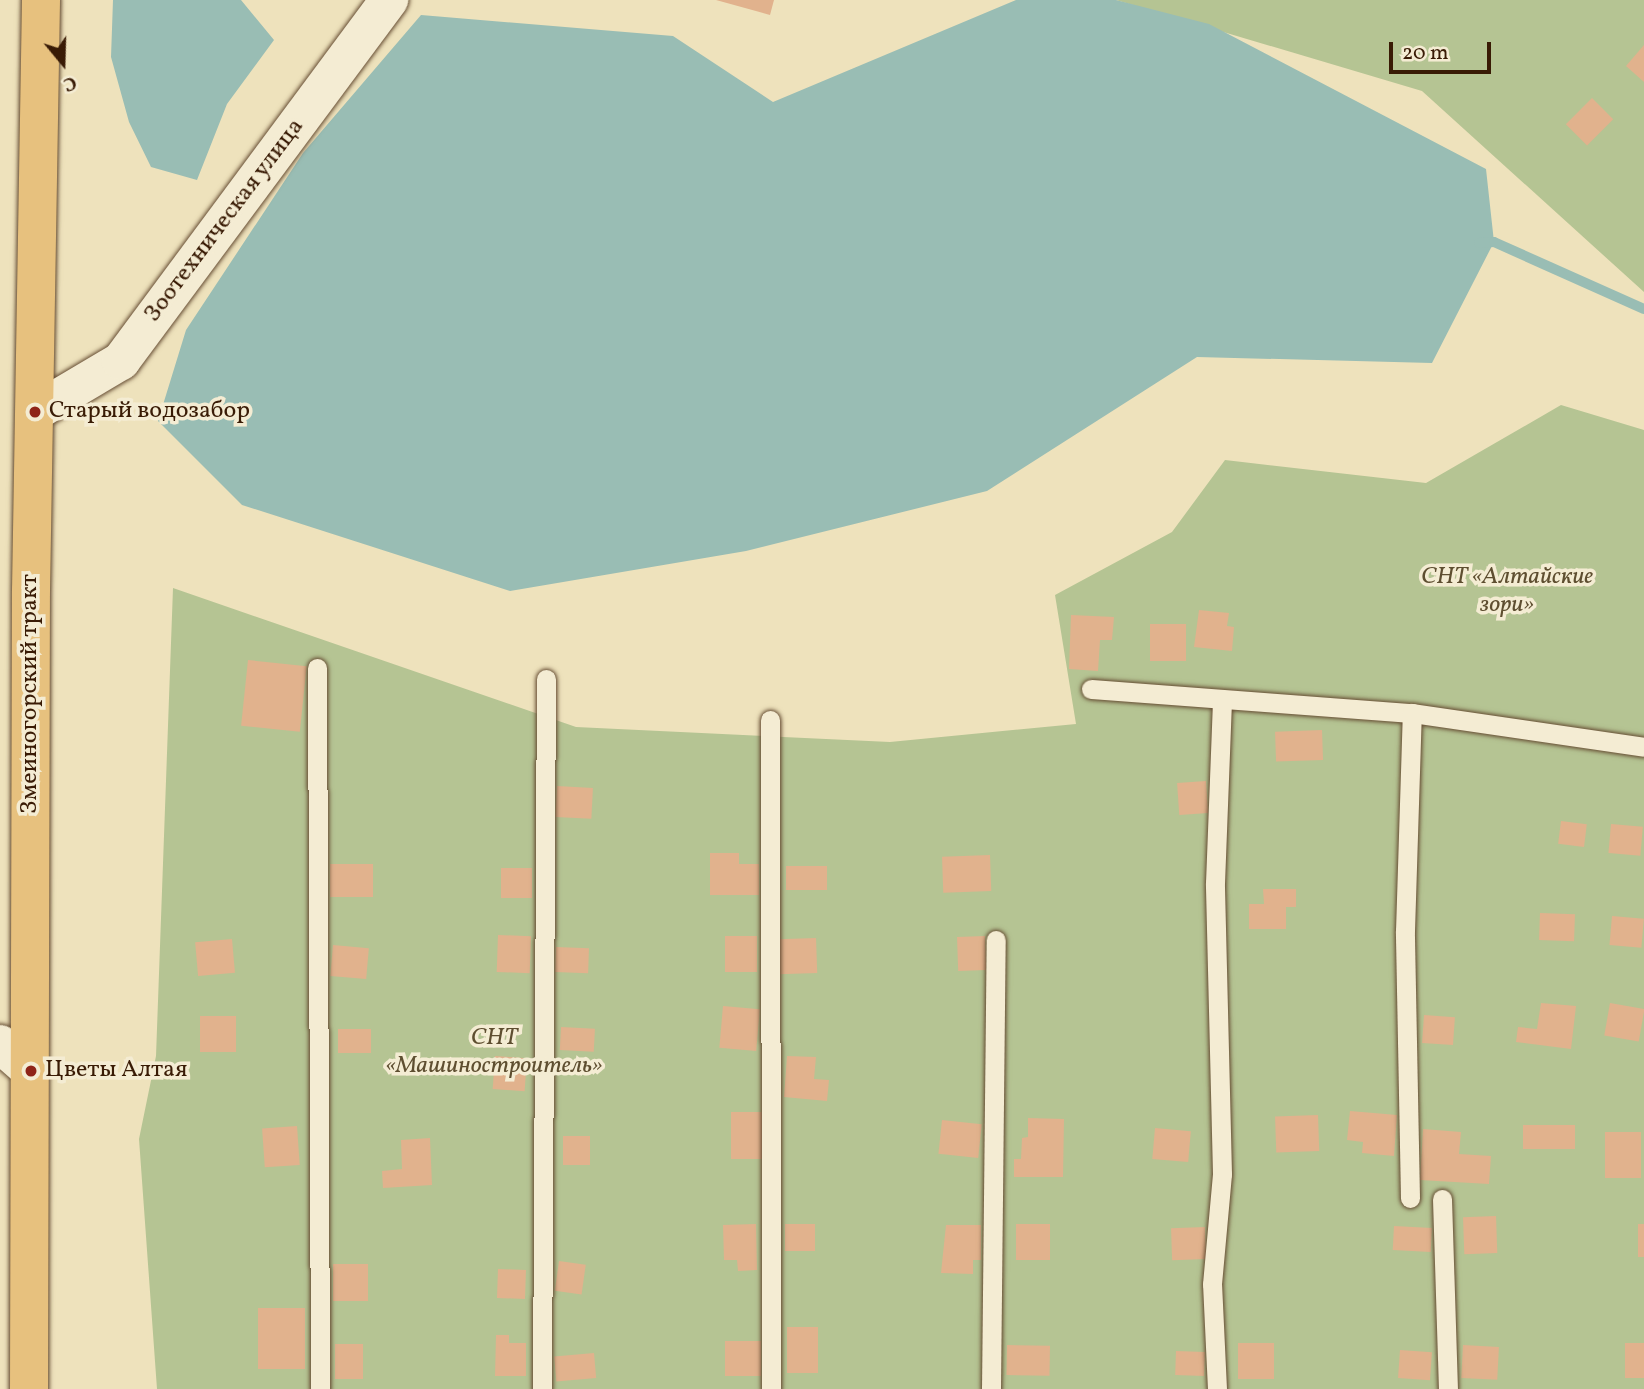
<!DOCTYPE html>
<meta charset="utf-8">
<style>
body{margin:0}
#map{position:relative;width:1644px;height:1389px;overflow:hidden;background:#eee2bc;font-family:Vollkorn,serif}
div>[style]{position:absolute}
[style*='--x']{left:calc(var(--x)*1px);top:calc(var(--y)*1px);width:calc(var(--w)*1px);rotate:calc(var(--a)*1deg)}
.green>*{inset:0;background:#b5c493}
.water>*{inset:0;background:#99bdb4}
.stream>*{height:10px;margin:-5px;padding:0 5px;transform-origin:5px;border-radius:5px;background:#99bdb4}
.building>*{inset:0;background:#e1b28d;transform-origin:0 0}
.roads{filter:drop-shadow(0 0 2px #664d33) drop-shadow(0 0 2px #664d33)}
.service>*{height:19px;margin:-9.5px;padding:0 9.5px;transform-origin:9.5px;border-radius:9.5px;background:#f4ecd3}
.minor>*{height:38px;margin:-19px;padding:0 19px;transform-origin:19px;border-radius:19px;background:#f4ecd3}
.trunk>*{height:38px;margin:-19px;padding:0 19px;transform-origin:19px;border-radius:19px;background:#e7c17e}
.dots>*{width:19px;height:19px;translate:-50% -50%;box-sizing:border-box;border:4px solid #f4ecd3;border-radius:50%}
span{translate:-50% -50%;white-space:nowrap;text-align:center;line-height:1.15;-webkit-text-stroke:7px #f4ecd3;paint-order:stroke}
.street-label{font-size:24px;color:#391b05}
.poi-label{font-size:24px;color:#391b05}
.left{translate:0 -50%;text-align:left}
.park-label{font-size:24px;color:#5e4e30;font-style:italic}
.north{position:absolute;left:28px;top:28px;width:70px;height:70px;-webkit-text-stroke:5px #f4ecd3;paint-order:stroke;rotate:161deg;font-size:19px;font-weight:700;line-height:28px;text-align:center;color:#391b05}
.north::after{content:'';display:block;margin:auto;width:24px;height:32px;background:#391b05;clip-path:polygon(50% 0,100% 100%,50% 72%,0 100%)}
.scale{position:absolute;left:1389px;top:42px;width:102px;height:32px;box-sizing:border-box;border:4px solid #391b05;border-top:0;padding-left:9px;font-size:21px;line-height:24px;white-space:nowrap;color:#391b05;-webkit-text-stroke:5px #f4ecd3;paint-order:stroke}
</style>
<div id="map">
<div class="green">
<div style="clip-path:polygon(1116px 0,1644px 0,1644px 292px,1422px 91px)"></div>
<div style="clip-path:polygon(1561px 405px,1644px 430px,1644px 1389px,157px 1389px,139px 1139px,156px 1056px,173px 588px,576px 727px,890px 742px,1076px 724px,1055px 595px,1172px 532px,1225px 460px,1426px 483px)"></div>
</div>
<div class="water">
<div style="clip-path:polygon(113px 0,241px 0,274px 40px,227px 104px,197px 180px,151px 167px,129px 122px,111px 57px)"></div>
<div style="clip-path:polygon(1016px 0,1116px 0,1209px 24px,1486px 169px,1494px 242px,1432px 363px,1197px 357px,987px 491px,746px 551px,510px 591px,242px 505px,158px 421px,186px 330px,303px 153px,421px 15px,673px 36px,773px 102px)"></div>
</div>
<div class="stream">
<div style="--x:1479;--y:243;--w:15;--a:-4"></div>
<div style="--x:1494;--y:242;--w:164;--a:24.1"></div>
</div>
<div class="building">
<div style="clip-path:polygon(716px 0,774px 0,770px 15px)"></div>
<div style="clip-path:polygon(1644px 45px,1644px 82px,1626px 66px)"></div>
<div style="left:1592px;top:98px;width:30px;height:37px;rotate:45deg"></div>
<div style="clip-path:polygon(1199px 610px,1229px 613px,1227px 626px,1234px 627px,1232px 651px,1194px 647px)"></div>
<div style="clip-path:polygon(1071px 615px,1114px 617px,1112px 640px,1100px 640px,1098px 671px,1069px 669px)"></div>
<div style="left:1150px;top:624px;width:36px;height:37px"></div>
<div style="left:248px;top:660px;width:59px;height:66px;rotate:6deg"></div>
<div style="left:1322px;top:730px;width:30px;height:47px;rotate:88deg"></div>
<div style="left:1206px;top:781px;width:32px;height:29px;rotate:86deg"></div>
<div style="left:557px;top:786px;width:36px;height:31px;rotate:3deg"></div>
<div style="left:1561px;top:821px;width:26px;height:23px;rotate:7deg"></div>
<div style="left:1611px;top:824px;width:32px;height:29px;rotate:5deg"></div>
<div style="clip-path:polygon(710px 853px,739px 853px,739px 864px,759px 864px,759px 895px,710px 895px)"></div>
<div style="left:990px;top:855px;width:36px;height:48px;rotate:88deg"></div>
<div style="left:330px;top:864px;width:43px;height:33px"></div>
<div style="left:786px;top:866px;width:41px;height:24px"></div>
<div style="left:501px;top:868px;width:31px;height:30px"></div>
<div style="clip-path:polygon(1263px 889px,1296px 889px,1296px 907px,1286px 907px,1286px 929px,1249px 929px,1249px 904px,1264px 904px)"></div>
<div style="left:1540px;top:913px;width:35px;height:27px;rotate:2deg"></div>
<div style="left:1612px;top:916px;width:32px;height:29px;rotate:5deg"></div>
<div style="left:498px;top:935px;width:33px;height:37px;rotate:2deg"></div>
<div style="left:725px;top:936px;width:32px;height:36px"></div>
<div style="left:985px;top:936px;width:34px;height:28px;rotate:88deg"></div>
<div style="left:816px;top:938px;width:35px;height:38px;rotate:88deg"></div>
<div style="left:232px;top:939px;width:34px;height:37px;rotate:85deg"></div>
<div style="left:333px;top:945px;width:36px;height:31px;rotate:5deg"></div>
<div style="left:556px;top:947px;width:33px;height:25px;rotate:2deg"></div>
<div style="clip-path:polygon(1541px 1003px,1576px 1006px,1571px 1049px,1516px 1042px,1518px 1027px,1537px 1029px)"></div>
<div style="left:1610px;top:1003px;width:35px;height:33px;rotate:10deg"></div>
<div style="left:723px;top:1006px;width:37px;height:42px;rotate:5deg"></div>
<div style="left:1424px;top:1015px;width:31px;height:28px;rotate:4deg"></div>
<div style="left:200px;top:1016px;width:36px;height:36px"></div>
<div style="left:561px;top:1027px;width:34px;height:23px;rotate:3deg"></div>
<div style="left:338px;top:1029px;width:33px;height:24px"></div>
<div style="left:495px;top:1056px;width:32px;height:33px;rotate:4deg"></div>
<div style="clip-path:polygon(787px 1056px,816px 1057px,814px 1079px,829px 1080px,827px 1101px,784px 1097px)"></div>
<div style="clip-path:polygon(1350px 1111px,1397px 1115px,1394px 1156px,1362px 1153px,1363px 1142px,1347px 1140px)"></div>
<div style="left:731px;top:1112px;width:31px;height:47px"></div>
<div style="left:1318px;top:1115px;width:36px;height:43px;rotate:88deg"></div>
<div style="clip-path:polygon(1028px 1118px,1064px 1119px,1063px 1177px,1014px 1177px,1014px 1159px,1021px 1159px,1022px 1138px,1028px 1137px)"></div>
<div style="left:942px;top:1120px;width:40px;height:34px;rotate:6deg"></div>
<div style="left:1523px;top:1125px;width:52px;height:24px"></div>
<div style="left:297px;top:1126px;width:39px;height:35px;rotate:86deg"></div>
<div style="left:1155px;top:1128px;width:36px;height:31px;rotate:5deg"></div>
<div style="clip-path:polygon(1423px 1129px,1461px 1132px,1459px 1154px,1491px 1156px,1489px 1184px,1420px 1180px)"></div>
<div style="left:1605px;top:1132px;width:36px;height:46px"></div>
<div style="left:563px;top:1136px;width:27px;height:29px"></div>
<div style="clip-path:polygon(430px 1138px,432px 1185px,383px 1188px,382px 1171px,402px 1169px,401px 1140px)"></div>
<div style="left:1496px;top:1216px;width:37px;height:33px;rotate:88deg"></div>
<div style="clip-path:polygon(756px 1224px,757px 1270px,738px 1271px,737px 1260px,724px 1260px,723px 1225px)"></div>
<div style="left:785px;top:1224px;width:30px;height:27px"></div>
<div style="left:1016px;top:1224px;width:34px;height:36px"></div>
<div style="left:1638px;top:1224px;width:6px;height:33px"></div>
<div style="clip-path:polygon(946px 1225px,981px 1225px,981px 1260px,973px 1260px,973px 1274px,941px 1273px)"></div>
<div style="left:1394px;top:1226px;width:38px;height:24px;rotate:3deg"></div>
<div style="left:1205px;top:1227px;width:32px;height:34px;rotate:88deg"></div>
<div style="left:559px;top:1261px;width:27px;height:30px;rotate:8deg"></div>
<div style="left:333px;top:1264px;width:35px;height:37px"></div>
<div style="left:498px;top:1269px;width:28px;height:29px;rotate:2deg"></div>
<div style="left:258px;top:1308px;width:47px;height:61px"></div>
<div style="left:787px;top:1327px;width:31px;height:46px"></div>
<div style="clip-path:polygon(496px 1335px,509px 1335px,509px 1343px,526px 1343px,526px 1376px,495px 1376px)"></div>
<div style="left:761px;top:1341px;width:35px;height:36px;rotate:90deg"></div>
<div style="left:1238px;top:1343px;width:36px;height:36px"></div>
<div style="left:1625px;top:1343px;width:19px;height:35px"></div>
<div style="left:335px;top:1344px;width:28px;height:35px"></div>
<div style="left:1007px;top:1345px;width:43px;height:30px;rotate:1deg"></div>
<div style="left:1463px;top:1345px;width:36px;height:33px;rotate:3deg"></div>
<div style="left:1400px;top:1350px;width:32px;height:28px;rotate:4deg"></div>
<div style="left:1176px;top:1351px;width:29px;height:24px;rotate:2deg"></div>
<div style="left:594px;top:1353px;width:25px;height:40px;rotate:85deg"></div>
</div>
<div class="roads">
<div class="service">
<div style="--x:317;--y:668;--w:721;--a:89.76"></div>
<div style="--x:1091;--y:689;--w:322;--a:4.3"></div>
<div style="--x:1412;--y:713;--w:234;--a:8.3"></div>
<div style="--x:770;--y:720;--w:669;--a:89.91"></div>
<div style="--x:1410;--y:1198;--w:267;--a:-91.1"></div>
<div style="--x:1405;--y:931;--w:218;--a:-88.2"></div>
<div style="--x:1442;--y:1199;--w:190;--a:88.2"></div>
<div style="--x:542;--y:1389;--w:710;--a:-89.68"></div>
<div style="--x:991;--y:1389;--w:449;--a:-89.4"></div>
<div style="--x:1217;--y:1389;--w:105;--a:-92.7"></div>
<div style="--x:1212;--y:1284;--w:110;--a:-84.8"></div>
<div style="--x:1222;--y:1174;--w:291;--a:-91.4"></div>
<div style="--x:1215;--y:883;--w:184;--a:-87.8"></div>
</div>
<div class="minor">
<div style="--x:35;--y:412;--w:100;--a:-30.7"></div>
<div style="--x:121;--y:361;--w:450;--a:-53.4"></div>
<div style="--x:0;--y:1044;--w:41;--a:41.1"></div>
</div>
<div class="trunk">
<div style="--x:29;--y:1389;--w:798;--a:-89.86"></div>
<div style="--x:31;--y:591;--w:591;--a:-89.03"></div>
</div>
</div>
<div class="dots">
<div style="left:35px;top:412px;background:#8f2418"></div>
<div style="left:31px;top:1071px;background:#8f2418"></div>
</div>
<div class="street-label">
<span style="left:225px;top:221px;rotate:-53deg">Зоотехническая улица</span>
<span style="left:31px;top:694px;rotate:-90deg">Змеиногорский тракт</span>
</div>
<div class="poi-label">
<span class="left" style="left:49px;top:412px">Старый водозабор</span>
<span class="left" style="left:45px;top:1071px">Цветы Алтая</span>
</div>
<div class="park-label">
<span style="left:1507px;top:592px">СНТ «Алтайские<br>зори»</span>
<span style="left:494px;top:1053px">СНТ<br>«Машиностроитель»</span>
</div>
<div class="north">С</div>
<div class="scale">20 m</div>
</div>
